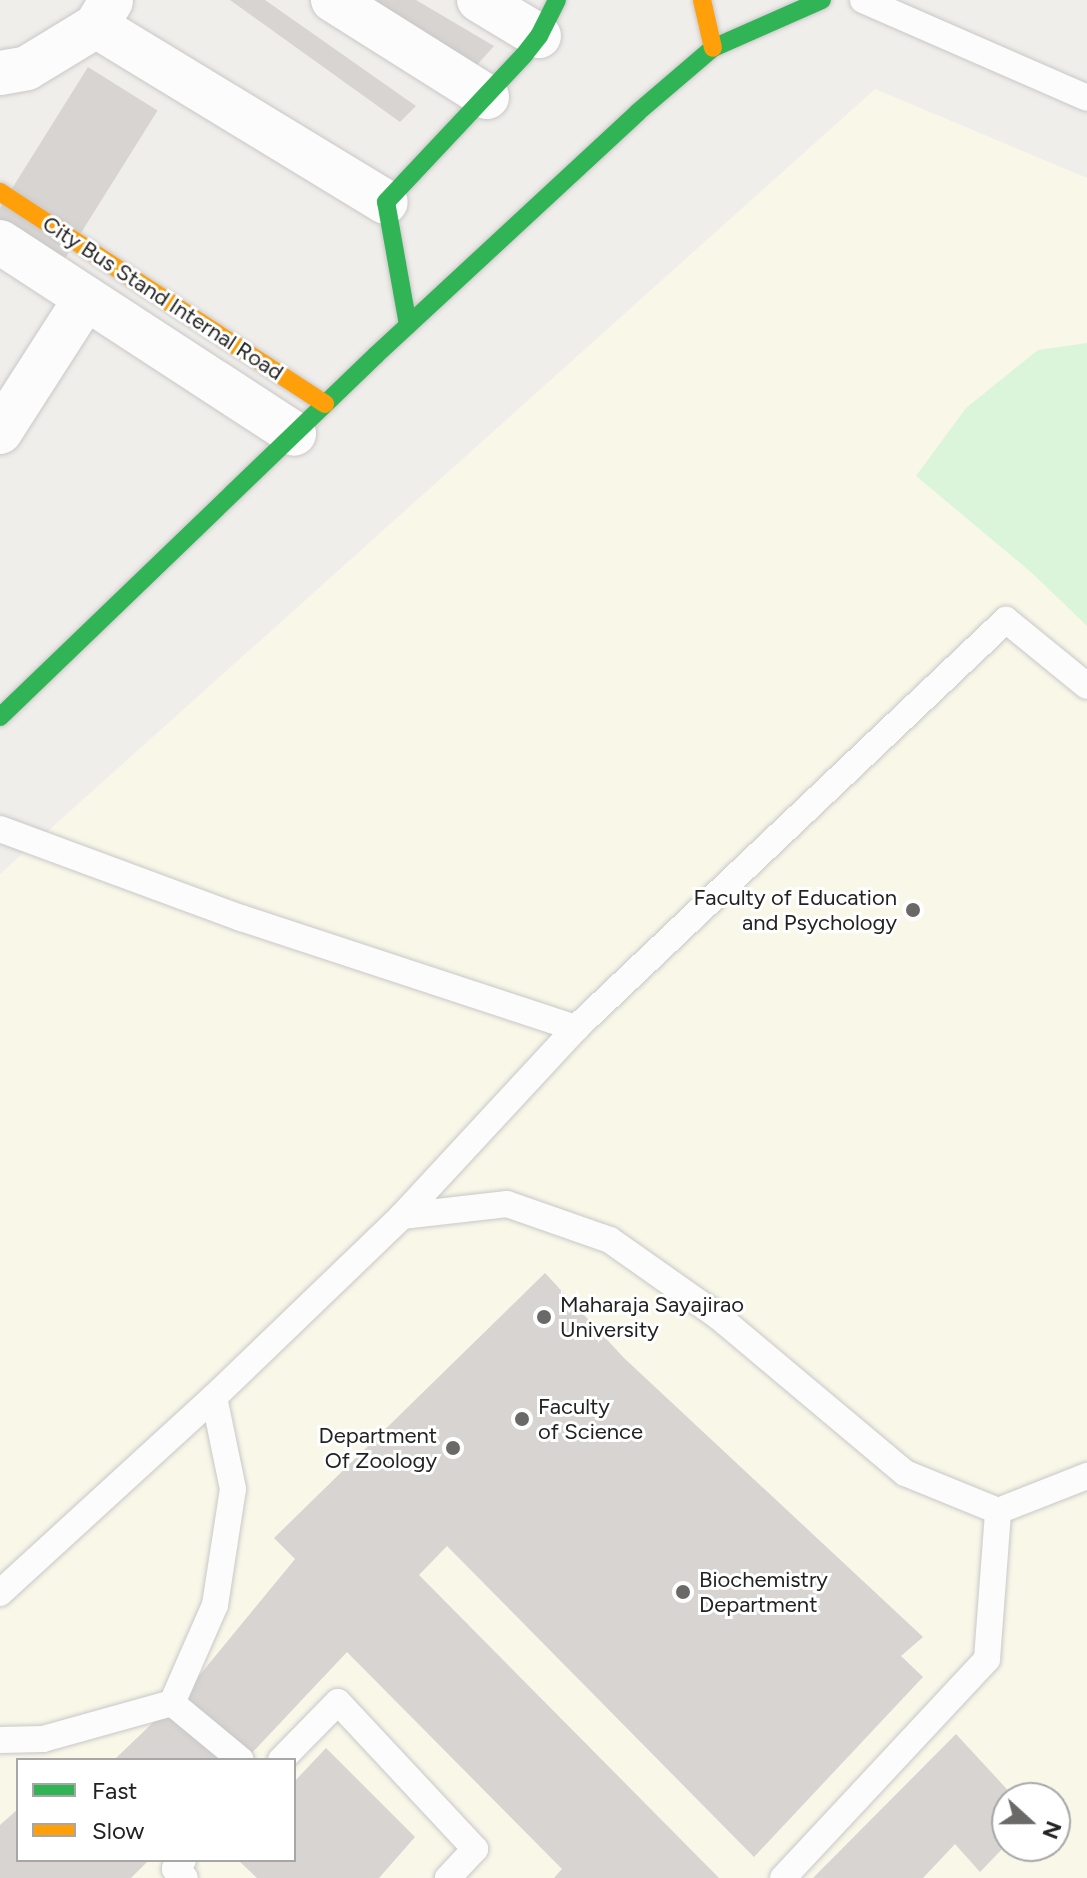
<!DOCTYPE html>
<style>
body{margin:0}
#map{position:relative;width:1087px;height:1878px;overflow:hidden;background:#f0eeeb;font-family:Figtree,sans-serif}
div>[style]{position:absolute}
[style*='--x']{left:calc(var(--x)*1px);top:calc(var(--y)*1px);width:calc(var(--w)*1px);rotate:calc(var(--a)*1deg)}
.education>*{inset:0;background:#f8f7e8}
.park>*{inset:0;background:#daf5da}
.building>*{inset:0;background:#d7d4d2;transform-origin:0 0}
.roads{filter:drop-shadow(0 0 2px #c9c8c7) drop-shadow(0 0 2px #c9c8c7)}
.lane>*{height:26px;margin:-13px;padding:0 13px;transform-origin:13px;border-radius:13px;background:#fdfcfc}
.street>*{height:44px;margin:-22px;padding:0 22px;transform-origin:22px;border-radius:22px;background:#fdfcfc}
.fast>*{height:18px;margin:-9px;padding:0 9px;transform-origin:9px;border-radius:9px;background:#30b455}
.slow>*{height:18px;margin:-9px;padding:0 9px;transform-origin:9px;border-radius:9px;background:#ff9f0a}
.dots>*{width:22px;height:22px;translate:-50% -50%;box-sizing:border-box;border:4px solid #fff;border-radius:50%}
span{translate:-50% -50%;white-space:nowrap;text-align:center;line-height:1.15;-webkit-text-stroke:6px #fff;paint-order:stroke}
.street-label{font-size:22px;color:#222}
.poi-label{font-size:22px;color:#222}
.right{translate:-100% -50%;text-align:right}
.left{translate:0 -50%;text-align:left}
.legend{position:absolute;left:16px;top:1758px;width:280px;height:104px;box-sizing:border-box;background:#fff;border:2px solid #a7a7a7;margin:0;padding:10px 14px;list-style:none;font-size:24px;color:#222}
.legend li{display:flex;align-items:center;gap:16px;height:40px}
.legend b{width:40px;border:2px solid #a7a7a7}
.north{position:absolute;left:991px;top:1782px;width:80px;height:80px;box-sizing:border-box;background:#fff;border:2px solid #a7a7a7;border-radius:50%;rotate:111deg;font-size:22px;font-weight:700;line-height:32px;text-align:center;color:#222}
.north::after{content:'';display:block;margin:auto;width:28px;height:36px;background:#6a6968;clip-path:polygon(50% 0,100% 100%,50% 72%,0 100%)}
</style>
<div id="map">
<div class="education">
<div style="clip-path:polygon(evenodd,875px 89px,1087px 178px,1087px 1878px,0 1878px,0 874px,875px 89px,18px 1760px,294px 1760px,294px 1860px,18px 1860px,18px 1760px,875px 89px,1007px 1798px,1055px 1798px,1055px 1846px,1007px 1846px,1007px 1798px)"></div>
</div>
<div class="park">
<div style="clip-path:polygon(1087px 343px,1087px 626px,1031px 572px,916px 476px,966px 408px,1038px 350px)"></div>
</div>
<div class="building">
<div style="clip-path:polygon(230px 0,265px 0,416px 106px,400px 122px)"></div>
<div style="clip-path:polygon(372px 0,416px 0,494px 46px,477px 65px)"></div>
<div style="left:88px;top:67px;width:82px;height:178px;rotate:32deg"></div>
<div style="clip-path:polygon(545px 1273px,624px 1358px,923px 1637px,901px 1656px,923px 1677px,754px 1857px,447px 1546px,419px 1575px,719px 1878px,554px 1878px,562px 1869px,347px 1652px,248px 1757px,180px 1699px,295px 1559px,274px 1538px)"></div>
<div style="clip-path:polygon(164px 1712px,227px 1760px,114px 1760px)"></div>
<div style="clip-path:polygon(956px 1734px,1015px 1798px,1007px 1798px,1007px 1844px,980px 1872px,955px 1844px,923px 1878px,813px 1878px)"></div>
<div style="clip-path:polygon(326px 1748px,415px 1837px,379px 1878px,257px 1878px,238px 1860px,294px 1860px,294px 1782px)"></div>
<div style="clip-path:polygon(18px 1809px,18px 1860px,149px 1860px,131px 1878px,0 1878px,0 1825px)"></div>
</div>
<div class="roads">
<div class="lane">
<div style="--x:863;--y:0;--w:244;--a:23.6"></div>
<div style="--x:0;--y:829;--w:257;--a:20.3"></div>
<div style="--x:241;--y:918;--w:353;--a:18.2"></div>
<div style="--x:402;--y:1216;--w:106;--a:-6.5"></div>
<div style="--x:507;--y:1204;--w:109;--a:19.3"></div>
<div style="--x:610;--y:1240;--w:133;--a:35.2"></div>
<div style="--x:719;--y:1317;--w:243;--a:40"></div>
<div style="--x:905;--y:1473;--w:100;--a:22.2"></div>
<div style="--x:998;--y:1511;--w:96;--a:-21.5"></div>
<div style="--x:0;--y:1593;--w:290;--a:-42.5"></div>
<div style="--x:214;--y:1397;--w:261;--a:-43.9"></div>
<div style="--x:402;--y:1216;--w:256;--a:-47.2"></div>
<div style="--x:576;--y:1028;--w:593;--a:-43.5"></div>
<div style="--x:1006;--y:620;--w:104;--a:39.2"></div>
<div style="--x:172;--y:1703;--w:107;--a:-66.3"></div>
<div style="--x:215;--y:1605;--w:117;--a:-81.2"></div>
<div style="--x:233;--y:1489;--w:94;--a:-101.7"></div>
<div style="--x:172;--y:1703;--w:89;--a:39.6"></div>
<div style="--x:0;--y:1740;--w:43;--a:-1.3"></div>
<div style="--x:43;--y:1739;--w:134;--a:-15.6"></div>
<div style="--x:281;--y:1760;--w:81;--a:-45.5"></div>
<div style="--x:338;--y:1702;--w:201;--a:47"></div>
<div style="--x:475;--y:1849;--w:40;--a:133"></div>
<div style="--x:183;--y:1860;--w:12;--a:132"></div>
<div style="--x:175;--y:1869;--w:13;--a:42"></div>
<div style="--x:783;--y:1878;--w:299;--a:-47"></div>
<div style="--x:987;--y:1659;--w:148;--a:-85.7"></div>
</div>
<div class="street">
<div style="--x:333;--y:0;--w:182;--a:32.2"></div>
<div style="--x:479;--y:0;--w:70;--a:31"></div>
<div style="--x:96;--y:26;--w:339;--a:31.3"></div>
<div style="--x:0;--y:73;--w:27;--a:-10"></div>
<div style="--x:27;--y:68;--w:81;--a:-31.3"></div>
<div style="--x:96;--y:26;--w:29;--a:-59"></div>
<div style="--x:0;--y:242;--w:351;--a:33.1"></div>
<div style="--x:0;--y:432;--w:159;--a:-57.3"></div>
</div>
<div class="fast">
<div style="--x:408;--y:325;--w:125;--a:-100.1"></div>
<div style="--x:386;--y:202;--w:202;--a:-46.8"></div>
<div style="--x:524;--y:55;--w:24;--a:-52"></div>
<div style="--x:539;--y:36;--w:40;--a:-63.4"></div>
<div style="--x:0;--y:717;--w:522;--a:-43.91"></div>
<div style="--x:376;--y:355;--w:357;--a:-42.8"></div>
<div style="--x:638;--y:112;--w:99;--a:-40.5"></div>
<div style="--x:713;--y:48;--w:119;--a:-23.8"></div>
</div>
<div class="slow">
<div style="--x:702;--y:0;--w:49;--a:77.1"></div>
<div style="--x:0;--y:192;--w:388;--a:33.1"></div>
</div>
</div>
<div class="dots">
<div style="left:913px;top:910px;background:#6a6968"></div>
<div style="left:544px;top:1317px;background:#6a6968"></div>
<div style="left:522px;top:1419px;background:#6a6968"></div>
<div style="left:453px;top:1448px;background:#6a6968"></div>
<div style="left:683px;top:1592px;background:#6a6968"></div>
</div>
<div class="street-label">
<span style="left:163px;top:298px;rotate:33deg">City Bus Stand Internal Road</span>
</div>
<div class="poi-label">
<span class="right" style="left:897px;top:910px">Faculty of Education<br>and Psychology</span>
<span class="left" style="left:560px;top:1317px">Maharaja Sayajirao<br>University</span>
<span class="left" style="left:538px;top:1419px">Faculty<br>of Science</span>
<span class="right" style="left:437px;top:1448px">Department<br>Of Zoology</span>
<span class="left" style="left:699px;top:1592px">Biochemistry<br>Department</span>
</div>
<ul class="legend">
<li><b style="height:10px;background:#30b455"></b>Fast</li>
<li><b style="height:10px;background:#ff9f0a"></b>Slow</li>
</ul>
<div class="north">N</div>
</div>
